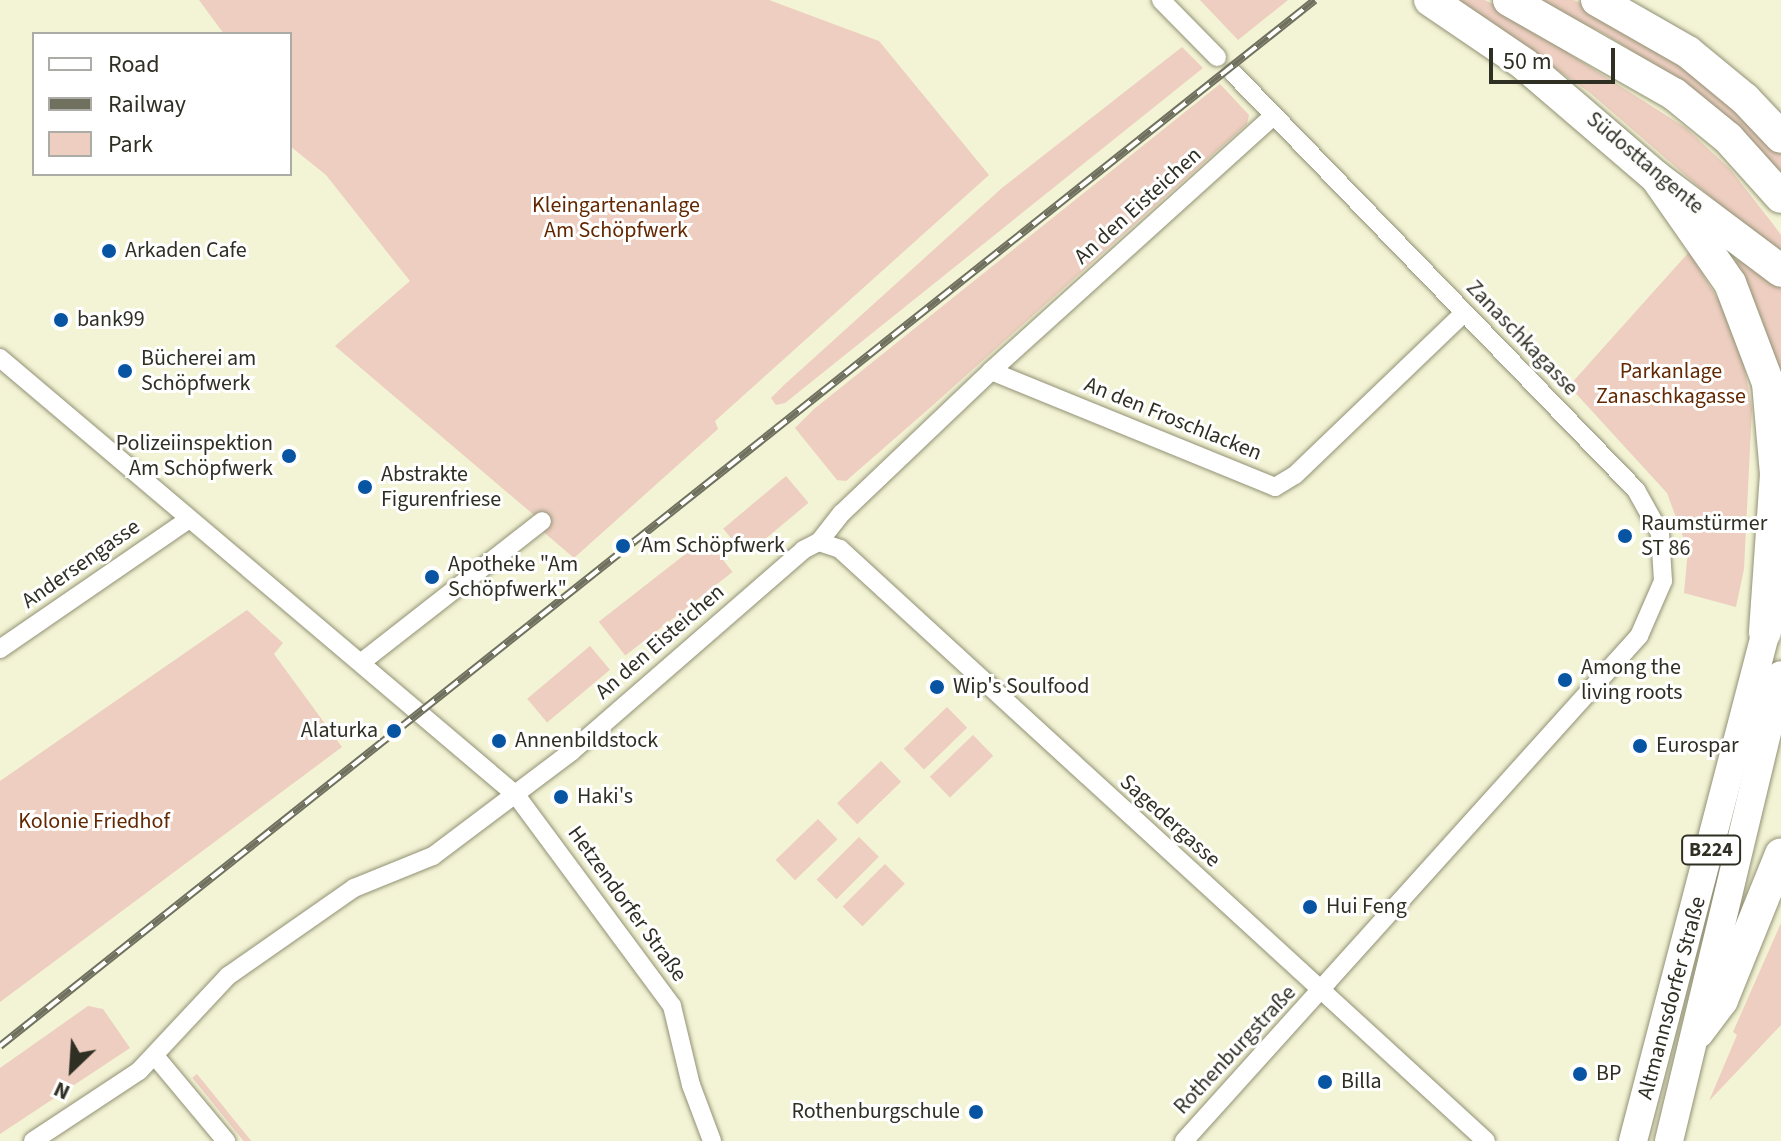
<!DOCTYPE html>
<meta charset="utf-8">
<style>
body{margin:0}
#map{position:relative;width:1781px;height:1141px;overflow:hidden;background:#f3f3d5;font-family:"Source Sans 3",sans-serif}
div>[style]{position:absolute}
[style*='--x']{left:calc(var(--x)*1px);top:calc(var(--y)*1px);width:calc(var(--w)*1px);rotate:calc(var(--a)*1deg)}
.green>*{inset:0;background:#edcec0;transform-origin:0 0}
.roads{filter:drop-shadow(0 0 2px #929175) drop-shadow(0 0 2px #929175)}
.street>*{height:18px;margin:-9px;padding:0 9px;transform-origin:9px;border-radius:9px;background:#fff}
.primary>*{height:28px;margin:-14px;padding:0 14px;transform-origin:14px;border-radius:14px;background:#fff}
.highway>*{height:32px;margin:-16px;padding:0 16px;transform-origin:16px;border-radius:16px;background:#fff}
.rail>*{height:8px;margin-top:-4px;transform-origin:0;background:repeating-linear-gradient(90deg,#fff 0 15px,#70705f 0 30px);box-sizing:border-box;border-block:2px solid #70705f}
.dots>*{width:22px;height:22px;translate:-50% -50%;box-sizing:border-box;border:4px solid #fff;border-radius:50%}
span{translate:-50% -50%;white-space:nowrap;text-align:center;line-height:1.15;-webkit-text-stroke:6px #fff;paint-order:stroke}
.shield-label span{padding:2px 6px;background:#fff;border:2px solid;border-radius:6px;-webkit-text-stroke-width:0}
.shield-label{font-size:20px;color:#2f2f24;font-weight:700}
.street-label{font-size:22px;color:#2f2f24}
.park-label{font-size:22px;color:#632801}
.poi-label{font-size:22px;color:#2f2f24}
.left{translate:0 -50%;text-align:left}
.right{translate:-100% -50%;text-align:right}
.legend{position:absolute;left:32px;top:32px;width:260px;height:144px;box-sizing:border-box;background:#fff;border:2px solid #acaca7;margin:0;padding:10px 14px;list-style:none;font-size:24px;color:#2f2f24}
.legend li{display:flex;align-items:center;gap:16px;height:40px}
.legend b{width:40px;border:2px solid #acaca7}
.north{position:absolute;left:32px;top:1029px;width:80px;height:80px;-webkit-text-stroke:6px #fff;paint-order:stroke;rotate:205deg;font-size:22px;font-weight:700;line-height:32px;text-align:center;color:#2f2f24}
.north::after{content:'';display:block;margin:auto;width:28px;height:36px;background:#2f2f24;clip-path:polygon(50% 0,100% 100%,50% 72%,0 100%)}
.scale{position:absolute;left:1489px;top:48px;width:126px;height:36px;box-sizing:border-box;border:4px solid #2f2f24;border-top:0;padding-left:10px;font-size:24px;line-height:28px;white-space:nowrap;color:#2f2f24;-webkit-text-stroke:6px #fff;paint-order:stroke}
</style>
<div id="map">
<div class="green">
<div style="clip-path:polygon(199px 0,769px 0,879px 41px,989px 175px,715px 421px,718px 429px,574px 558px,540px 529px,541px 521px,335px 346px,410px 281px,326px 175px,290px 146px,290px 34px,224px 34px)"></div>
<div style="clip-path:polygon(1200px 0,1288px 0,1238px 40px)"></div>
<div style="clip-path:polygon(1457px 0,1485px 0,1572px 46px,1568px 53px,1686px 128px,1730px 169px,1773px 224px,1781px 235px,1781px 258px,1589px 92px)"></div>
<div style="clip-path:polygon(1534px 0,1574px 0,1646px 35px,1781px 150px,1781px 174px,1680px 81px,1603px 33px)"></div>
<div style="clip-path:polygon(1182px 47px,1203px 68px,785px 403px,776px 405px,771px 398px,784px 385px,1002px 188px)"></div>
<div style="clip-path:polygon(1220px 84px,1249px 115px,1247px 124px,932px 406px,846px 481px,837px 480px,795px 428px,814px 409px)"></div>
<div style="clip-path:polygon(1689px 252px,1721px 304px,1742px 355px,1752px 408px,1744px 569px,1736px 607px,1684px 593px,1688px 550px,1667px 493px,1569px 386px)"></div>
<div style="clip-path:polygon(1739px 259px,1781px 288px,1781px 384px,1734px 263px)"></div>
<div style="left:786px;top:476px;width:35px;height:82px;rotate:50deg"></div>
<div style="left:706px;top:538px;width:43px;height:136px;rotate:52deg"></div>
<div style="clip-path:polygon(247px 610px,283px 643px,274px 654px,342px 747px,0 1002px,0 781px)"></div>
<div style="left:590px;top:646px;width:31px;height:82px;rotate:50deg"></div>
<div style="left:947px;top:707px;width:29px;height:60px;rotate:46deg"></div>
<div style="left:973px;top:735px;width:29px;height:60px;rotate:46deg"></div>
<div style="left:881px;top:761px;width:29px;height:61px;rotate:46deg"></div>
<div style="left:818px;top:819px;width:28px;height:59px;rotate:46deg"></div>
<div style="left:859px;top:837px;width:28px;height:60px;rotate:45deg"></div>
<div style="left:885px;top:864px;width:28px;height:60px;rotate:45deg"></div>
<div style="clip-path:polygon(1781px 923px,1781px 1025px,1709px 1101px,1737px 1035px,1733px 1032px)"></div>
<div style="clip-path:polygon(88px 1006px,103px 1009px,130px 1048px,0 1134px,0 1068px)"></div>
<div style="left:197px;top:1074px;width:87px;height:6px;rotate:51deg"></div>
</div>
<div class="roads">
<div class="street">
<div style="--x:1161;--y:0;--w:80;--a:45.5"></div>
<div style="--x:0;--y:358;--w:676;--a:40.26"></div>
<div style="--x:516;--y:795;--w:262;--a:53.5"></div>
<div style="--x:672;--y:1006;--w:81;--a:76.5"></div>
<div style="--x:691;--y:1085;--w:60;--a:69.4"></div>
<div style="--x:991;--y:371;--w:307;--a:22.2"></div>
<div style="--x:1275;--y:487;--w:23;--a:-31"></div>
<div style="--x:1295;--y:475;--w:234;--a:-43.8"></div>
<div style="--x:819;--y:542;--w:22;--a:18"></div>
<div style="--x:840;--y:549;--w:876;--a:42.5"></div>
<div style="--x:0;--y:649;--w:229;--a:-34.5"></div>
<div style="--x:363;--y:661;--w:227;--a:-38"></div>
<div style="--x:155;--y:1056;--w:111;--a:50.1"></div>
<div style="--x:33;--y:1141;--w:127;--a:-33.4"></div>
<div style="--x:139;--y:1071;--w:130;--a:-46.9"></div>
<div style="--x:228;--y:976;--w:154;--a:-34.9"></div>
<div style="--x:354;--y:888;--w:85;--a:-22.1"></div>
<div style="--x:433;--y:856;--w:173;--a:-37"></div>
<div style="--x:571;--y:752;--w:308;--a:-41"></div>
<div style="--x:803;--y:550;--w:18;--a:-27"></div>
<div style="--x:819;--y:542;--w:37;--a:-52"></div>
<div style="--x:842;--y:513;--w:206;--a:-43.6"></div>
<div style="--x:991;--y:371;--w:380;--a:-42.1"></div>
<div style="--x:1184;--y:1141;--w:680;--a:-47.98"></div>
<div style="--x:1639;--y:636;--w:60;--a:-66.4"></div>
<div style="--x:1663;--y:581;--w:48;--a:-93.6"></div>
<div style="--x:1660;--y:533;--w:49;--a:-119.2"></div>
<div style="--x:1636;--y:490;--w:580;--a:-134.02"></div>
</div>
<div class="primary">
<div style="--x:1633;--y:1141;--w:547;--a:-75.38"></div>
<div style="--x:1669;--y:1141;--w:479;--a:-76.5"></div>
</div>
<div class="highway">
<div style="--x:1430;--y:0;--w:114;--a:34.2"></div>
<div style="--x:1524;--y:64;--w:174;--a:40.6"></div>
<div style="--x:1656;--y:177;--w:156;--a:36.9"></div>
<div style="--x:1509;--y:0;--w:190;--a:29.7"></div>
<div style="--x:1674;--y:94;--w:70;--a:39.2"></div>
<div style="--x:1728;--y:138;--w:79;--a:48.1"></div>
<div style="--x:1597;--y:0;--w:105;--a:29.7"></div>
<div style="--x:1688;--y:52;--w:74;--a:39.5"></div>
<div style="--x:1745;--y:99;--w:52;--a:46.5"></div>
<div style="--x:1656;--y:177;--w:129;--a:55.1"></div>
<div style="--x:1730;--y:283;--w:107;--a:69.2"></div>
<div style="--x:1768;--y:383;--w:91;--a:85"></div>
<div style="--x:1776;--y:474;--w:159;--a:94"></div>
<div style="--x:1698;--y:1032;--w:40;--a:-53"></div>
<div style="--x:1722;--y:1000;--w:157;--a:-68"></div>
</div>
</div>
<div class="rail">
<div style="--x:0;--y:1046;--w:1680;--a:-38.5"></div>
</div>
<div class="dots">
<div style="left:109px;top:251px;background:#0654a2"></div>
<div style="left:61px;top:320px;background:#0654a2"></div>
<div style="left:125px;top:371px;background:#0654a2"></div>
<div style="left:289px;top:456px;background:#0654a2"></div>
<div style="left:365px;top:487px;background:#0654a2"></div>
<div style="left:1625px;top:536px;background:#0654a2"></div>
<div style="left:623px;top:546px;background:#0654a2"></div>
<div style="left:432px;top:577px;background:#0654a2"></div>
<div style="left:1565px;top:680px;background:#0654a2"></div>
<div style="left:937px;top:687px;background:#0654a2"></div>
<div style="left:394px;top:731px;background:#0654a2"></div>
<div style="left:499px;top:741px;background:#0654a2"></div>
<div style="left:1640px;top:746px;background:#0654a2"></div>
<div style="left:561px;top:797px;background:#0654a2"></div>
<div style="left:1310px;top:907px;background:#0654a2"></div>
<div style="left:1580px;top:1074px;background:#0654a2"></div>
<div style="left:1325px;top:1082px;background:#0654a2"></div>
<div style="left:976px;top:1112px;background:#0654a2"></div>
</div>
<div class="shield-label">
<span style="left:1711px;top:850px">B224</span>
</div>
<div class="street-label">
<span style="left:1645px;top:163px;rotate:40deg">Südosttangente</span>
<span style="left:1138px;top:206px;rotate:-42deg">An den Eisteichen</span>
<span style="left:1522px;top:338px;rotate:46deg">Zanaschkagasse</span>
<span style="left:1173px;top:419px;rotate:22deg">An den Froschlacken</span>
<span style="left:81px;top:564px;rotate:-35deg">Andersengasse</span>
<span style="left:660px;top:642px;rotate:-41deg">An den Eisteichen</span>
<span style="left:1170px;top:821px;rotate:42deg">Sagedergasse</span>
<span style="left:627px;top:904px;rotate:54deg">Hetzendorfer Straße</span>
<span style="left:1672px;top:998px;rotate:-75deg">Altmannsdorfer Straße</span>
<span style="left:1235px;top:1050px;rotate:-47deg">Rothenburgstraße</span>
</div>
<div class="park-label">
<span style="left:616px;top:218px">Kleingartenanlage<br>Am Schöpfwerk</span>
<span style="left:1671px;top:384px">Parkanlage<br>Zanaschkagasse</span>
<span style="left:94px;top:822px">Kolonie Friedhof</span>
</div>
<div class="poi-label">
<span class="left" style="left:125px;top:251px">Arkaden Cafe</span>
<span class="left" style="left:77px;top:320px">bank99</span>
<span class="left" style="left:141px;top:371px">Bücherei am<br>Schöpfwerk</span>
<span class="right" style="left:273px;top:456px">Polizeiinspektion<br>Am Schöpfwerk</span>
<span class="left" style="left:381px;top:487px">Abstrakte<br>Figurenfriese</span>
<span class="left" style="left:1641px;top:536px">Raumstürmer<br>ST 86</span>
<span class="left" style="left:641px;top:546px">Am Schöpfwerk</span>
<span class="left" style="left:448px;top:577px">Apotheke "Am<br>Schöpfwerk"</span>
<span class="left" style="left:1581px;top:680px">Among the<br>living roots</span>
<span class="left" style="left:953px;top:687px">Wip's Soulfood</span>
<span class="right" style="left:378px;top:731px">Alaturka</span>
<span class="left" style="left:515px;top:741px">Annenbildstock</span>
<span class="left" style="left:1656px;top:746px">Eurospar</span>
<span class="left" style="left:577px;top:797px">Haki's</span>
<span class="left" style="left:1326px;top:907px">Hui Feng</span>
<span class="left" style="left:1596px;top:1074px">BP</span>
<span class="left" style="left:1341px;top:1082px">Billa</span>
<span class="right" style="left:960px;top:1112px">Rothenburgschule</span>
</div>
<ul class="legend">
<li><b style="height:10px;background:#fff"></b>Road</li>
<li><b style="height:10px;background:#70705f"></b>Railway</li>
<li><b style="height:22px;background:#edcec0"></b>Park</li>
</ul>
<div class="north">N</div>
<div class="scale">50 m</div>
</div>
